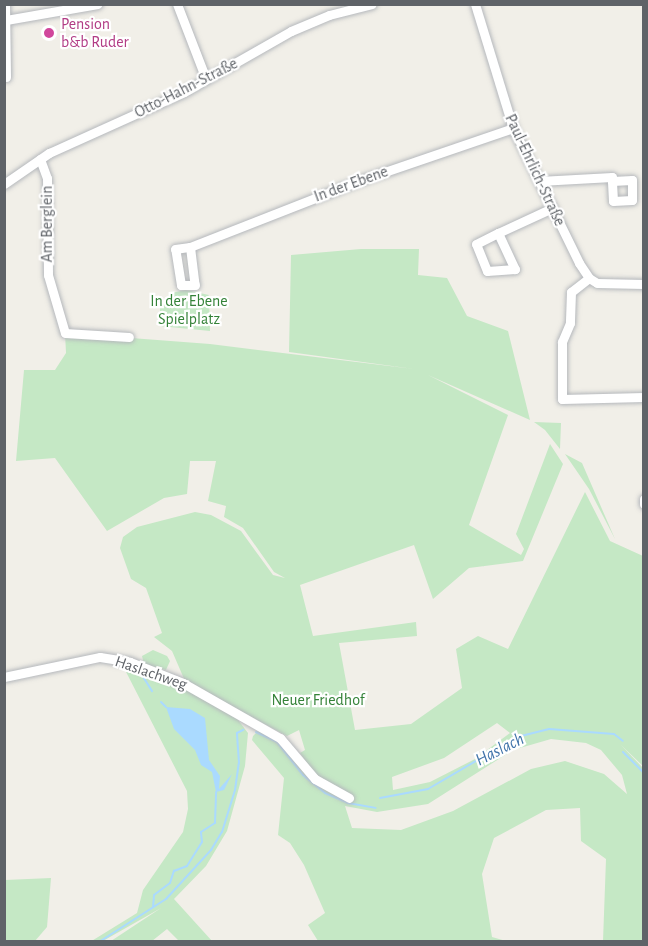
<!DOCTYPE html>
<meta charset="utf-8">
<style>
body{margin:0}
#map{position:relative;width:648px;height:946px;overflow:hidden;background:#f1efe8;font-family:"Alegreya Sans",sans-serif}
div>[style]{position:absolute}
[style*='--x']{left:calc(var(--x)*1px);top:calc(var(--y)*1px);width:calc(var(--w)*1px);rotate:calc(var(--a)*1deg)}
.green>*{inset:0;background:#c5e8c5}
.water>*{inset:0;background:#aadaff}
.stream>*{height:2px;margin:-1px;padding:0 1px;transform-origin:1px;border-radius:1px;background:#aadaff}
.roads{filter:drop-shadow(0 0 2px #b5b8bc) drop-shadow(0 0 2px #b5b8bc)}
.street>*{height:9px;margin:-4.5px;padding:0 4.5px;transform-origin:4.5px;border-radius:4.5px;background:#fff}
.dots>*{width:16px;height:16px;translate:-50% -50%;box-sizing:border-box;border:3px solid #fff;border-radius:50%}
span{translate:-50% -50%;white-space:nowrap;text-align:center;line-height:1.15;-webkit-text-stroke:4.5px #fff;paint-order:stroke}
.hotel-label{font-size:16px;color:#b23c85}
.left{translate:0 -50%;text-align:left}
.street-label{font-size:16px;color:#5f6368}
.park-label{font-size:16px;color:#348238}
.water-label{font-size:18px;color:#4174aa;font-style:italic}
.frame{position:absolute;inset:0;border:6px solid #5f6368;pointer-events:none}
</style>
<div id="map">
<div class="green">
<div style="clip-path:polygon(evenodd,361px 249px,419px 249px,418px 275px,447px 278px,467px 316px,508px 331px,530px 420px,428px 375px,508px 415px,469px 525px,521px 555px,524px 549px,516px 534px,550px 444px,563px 464px,523px 561px,469px 568px,433px 599px,414px 545px,300px 585px,313px 636px,416px 622px,417px 636px,339px 643px,355px 730px,411px 724px,462px 688px,456px 649px,478px 636px,508px 649px,585px 492px,610px 541px,643px 556px,643px 766px,621px 745px,643px 768px,643px 941px,603px 941px,606px 859px,581px 841px,580px 808px,546px 810px,494px 838px,482px 874px,492px 937px,506px 941px,318px 941px,308px 925px,325px 913px,304px 865px,290px 843px,278px 835px,284px 778px,252px 740px,253px 736px,258px 731px,275px 737px,305px 772px,335px 787px,314px 773px,300px 753px,305px 750px,299px 730px,287px 736px,185px 681px,172px 651px,154px 637px,162px 633px,146px 588px,131px 579px,120px 548px,123px 537px,137px 527px,195px 512px,211px 515px,241px 531px,273px 575px,285px 578px,274px 572px,243px 528px,224px 517px,226px 506px,208px 501px,216px 461px,190px 461px,187px 494px,164px 498px,107px 531px,55px 458px,16px 461px,24px 370px,55px 370px,66px 353px,65px 333px,210px 344px,414px 369px,289px 352px,291px 255px,361px 249px,497px 723px,510px 733px,475px 759px,430px 782px,393px 790px,392px 777px,444px 758px,497px 723px,361px 249px,551px 739px,586px 743px,601px 750px,622px 775px,627px 794px,604px 774px,565px 761px,531px 769px,453px 811px,401px 830px,352px 828px,345px 806px,377px 812px,428px 804px,513px 750px,551px 739px)"></div>
<div style="clip-path:polygon(186px 290px,209px 295px,210px 331px,160px 326px,160px 304px,170px 304px,171px 293px)"></div>
<div style="clip-path:polygon(534px 422px,561px 423px,560px 449px,545px 430px)"></div>
<div style="clip-path:polygon(565px 454px,582px 463px,615px 539px,589px 489px)"></div>
<div style="clip-path:polygon(153px 650px,167px 656px,170px 661px,166px 670px,144px 664px,142px 656px)"></div>
<div style="clip-path:polygon(123px 666px,184px 688px,235px 716px,248px 733px,245px 766px,227px 831px,206px 866px,174px 899px,212px 941px,179px 941px,167px 929px,152px 941px,111px 941px,161px 908px,103px 941px,90px 942px,137px 913px,143px 890px,183px 832px,188px 809px,187px 791px)"></div>
<div style="clip-path:polygon(51px 878px,47px 927px,35px 941px,5px 941px,5px 880px)"></div>
</div>
<div class="water">
<div style="clip-path:polygon(166px 707px,190px 709px,205px 718px,209px 760px,220px 776px,219px 789px,232px 774px,224px 790px,216px 792px,212px 772px,201px 765px,195px 750px,174px 729px)"></div>
</div>
<div class="stream">
<div style="--x:142;--y:675;--w:19;--a:58"></div>
<div style="--x:161;--y:702;--w:7;--a:45"></div>
<div style="--x:256;--y:732;--w:23;--a:25"></div>
<div style="--x:277;--y:742;--w:42;--a:51.8"></div>
<div style="--x:303;--y:775;--w:28;--a:39"></div>
<div style="--x:325;--y:793;--w:25;--a:23"></div>
<div style="--x:348;--y:803;--w:28;--a:10"></div>
<div style="--x:623;--y:752;--w:30;--a:45"></div>
<div style="--x:380;--y:798;--w:49;--a:-10.6"></div>
<div style="--x:428;--y:789;--w:103;--a:-30.3"></div>
<div style="--x:517;--y:737;--w:33;--a:-14"></div>
<div style="--x:549;--y:729;--w:65;--a:4.4"></div>
<div style="--x:614;--y:734;--w:11;--a:38"></div>
<div style="--x:153;--y:907;--w:12;--a:-85"></div>
<div style="--x:154;--y:895;--w:20;--a:-37"></div>
<div style="--x:170;--y:883;--w:13;--a:-72"></div>
<div style="--x:174;--y:871;--w:14;--a:-21"></div>
<div style="--x:187;--y:866;--w:28;--a:-58"></div>
<div style="--x:202;--y:842;--w:10;--a:-96"></div>
<div style="--x:201;--y:832;--w:17;--a:-33"></div>
<div style="--x:215;--y:823;--w:31;--a:-88"></div>
<div style="--x:99;--y:942;--w:80;--a:-32.7"></div>
<div style="--x:166;--y:899;--w:67;--a:-47.4"></div>
<div style="--x:211;--y:850;--w:21;--a:-59"></div>
<div style="--x:222;--y:832;--w:44;--a:-72.8"></div>
<div style="--x:235;--y:790;--w:27;--a:-82"></div>
<div style="--x:239;--y:763;--w:30;--a:-94"></div>
<div style="--x:237;--y:733;--w:7;--a:-27"></div>
</div>
<div class="roads">
<div class="street">
<div style="--x:5;--y:4;--w:73;--a:89.2"></div>
<div style="--x:177;--y:4;--w:80;--a:68.9"></div>
<div style="--x:475;--y:4;--w:130;--a:73"></div>
<div style="--x:513;--y:128;--w:150;--a:63.9"></div>
<div style="--x:579;--y:263;--w:18;--a:56"></div>
<div style="--x:589;--y:278;--w:9;--a:32"></div>
<div style="--x:597;--y:283;--w:47;--a:1.2"></div>
<div style="--x:6;--y:20;--w:93;--a:-9.9"></div>
<div style="--x:40;--y:159;--w:20;--a:70"></div>
<div style="--x:47;--y:178;--w:97;--a:89.4"></div>
<div style="--x:48;--y:275;--w:60;--a:73.7"></div>
<div style="--x:65;--y:333;--w:64;--a:3.6"></div>
<div style="--x:539;--y:181;--w:73;--a:-3.1"></div>
<div style="--x:612;--y:177;--w:4;--a:90"></div>
<div style="--x:612;--y:181;--w:20;--a:-3"></div>
<div style="--x:632;--y:180;--w:20;--a:90"></div>
<div style="--x:632;--y:200;--w:19;--a:177"></div>
<div style="--x:613;--y:201;--w:20;--a:-93"></div>
<div style="--x:4;--y:184;--w:55;--a:-34.6"></div>
<div style="--x:49;--y:153;--w:148;--a:-24.3"></div>
<div style="--x:184;--y:92;--w:123;--a:-29.7"></div>
<div style="--x:291;--y:31;--w:41;--a:-22.8"></div>
<div style="--x:329;--y:15;--w:44;--a:-14.3"></div>
<div style="--x:498;--y:233;--w:40;--a:65"></div>
<div style="--x:515;--y:269;--w:28;--a:176"></div>
<div style="--x:487;--y:271;--w:29;--a:-112"></div>
<div style="--x:476;--y:244;--w:25;--a:-27"></div>
<div style="--x:498;--y:233;--w:60;--a:-24.8"></div>
<div style="--x:190;--y:247;--w:38;--a:83"></div>
<div style="--x:195;--y:285;--w:14;--a:180"></div>
<div style="--x:181;--y:285;--w:36;--a:-99"></div>
<div style="--x:175;--y:249;--w:15;--a:-8"></div>
<div style="--x:190;--y:247;--w:184;--a:-21.4"></div>
<div style="--x:361;--y:180;--w:161;--a:-18.9"></div>
<div style="--x:589;--y:278;--w:23;--a:142"></div>
<div style="--x:571;--y:292;--w:31;--a:92"></div>
<div style="--x:570;--y:323;--w:21;--a:113"></div>
<div style="--x:562;--y:342;--w:57;--a:90"></div>
<div style="--x:562;--y:399;--w:82;--a:-1.4"></div>
<div style="--x:644;--y:499;--w:5;--a:90"></div>
<div style="--x:4;--y:677;--w:98;--a:-11.8"></div>
<div style="--x:100;--y:657;--w:30;--a:9"></div>
<div style="--x:130;--y:662;--w:57;--a:21.6"></div>
<div style="--x:183;--y:683;--w:112;--a:29.6"></div>
<div style="--x:280;--y:738;--w:54;--a:49.5"></div>
<div style="--x:315;--y:779;--w:39;--a:29"></div>
</div>
</div>
<div class="dots">
<div style="left:49px;top:33px;background:#d1479c"></div>
</div>
<div class="hotel-label">
<span class="left" style="left:61px;top:33px">Pension<br>b&amp;b Ruder</span>
</div>
<div class="street-label">
<span style="left:186px;top:88px;rotate:-27deg">Otto-Hahn-Straße</span>
<span style="left:535px;top:170px;rotate:65deg">Paul-Ehrlich-Straße</span>
<span style="left:351px;top:184px;rotate:-20deg">In der Ebene</span>
<span style="left:47px;top:224px;rotate:-90deg">Am Berglein</span>
<span style="left:151px;top:673px;rotate:19deg">Haslachweg</span>
</div>
<div class="park-label">
<span style="left:189px;top:310px">In der Ebene<br>Spielplatz</span>
<span style="left:318px;top:700px">Neuer Friedhof</span>
</div>
<div class="water-label">
<span style="left:500px;top:750px;rotate:-27deg">Haslach</span>
</div>
<div class="frame"></div>
</div>
